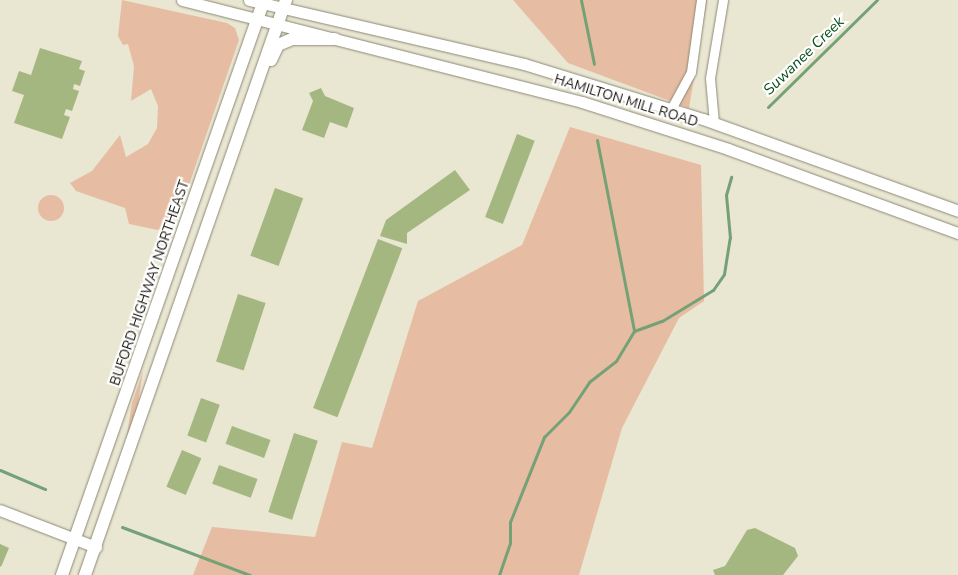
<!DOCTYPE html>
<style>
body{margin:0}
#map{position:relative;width:958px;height:575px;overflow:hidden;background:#e9e6d2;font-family:"Nunito Sans",sans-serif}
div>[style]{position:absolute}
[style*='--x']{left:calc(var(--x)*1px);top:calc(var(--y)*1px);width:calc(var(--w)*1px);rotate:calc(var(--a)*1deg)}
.green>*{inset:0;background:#e6bda2}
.round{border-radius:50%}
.stream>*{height:3px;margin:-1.5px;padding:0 1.5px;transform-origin:1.5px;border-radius:1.5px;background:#75a177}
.building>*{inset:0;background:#a5b780;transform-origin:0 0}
.roads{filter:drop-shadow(0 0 1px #8c8977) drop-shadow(0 0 1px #8c8977)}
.street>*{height:9px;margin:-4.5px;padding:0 4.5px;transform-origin:4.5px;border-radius:4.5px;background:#fff}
.secondary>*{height:11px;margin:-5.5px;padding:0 5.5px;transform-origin:5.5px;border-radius:5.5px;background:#fff}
.primary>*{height:12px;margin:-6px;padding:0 6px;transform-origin:6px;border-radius:6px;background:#fff}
span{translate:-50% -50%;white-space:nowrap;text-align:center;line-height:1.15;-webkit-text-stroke:4.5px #fff;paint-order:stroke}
.street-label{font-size:14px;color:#16150e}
.water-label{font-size:15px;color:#074d16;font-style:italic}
</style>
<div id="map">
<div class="green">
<div style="clip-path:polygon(122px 0,227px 23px,235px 28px,239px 40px,181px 208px,172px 222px,158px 230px,129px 224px,125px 208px,76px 191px,70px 183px,92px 171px,120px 135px,126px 157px,148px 144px,157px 128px,158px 106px,151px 89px,131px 101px,134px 66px,128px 44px,123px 45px,118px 36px)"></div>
<div style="clip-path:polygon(513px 0,707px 0,689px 108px,568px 63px)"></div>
<div style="clip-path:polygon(570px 127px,701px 165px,704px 301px,679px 318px,622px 428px,579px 575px,193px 575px,212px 527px,315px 537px,342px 442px,372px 448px,418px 301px,522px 245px)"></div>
<div class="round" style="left:38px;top:195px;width:26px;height:26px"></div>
<div style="clip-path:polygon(143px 371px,137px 410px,126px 441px,132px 403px)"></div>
</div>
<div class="stream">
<div style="--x:581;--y:0;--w:65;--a:78.5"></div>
<div style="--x:768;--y:107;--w:153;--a:-44.5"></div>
<div style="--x:597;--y:140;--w:195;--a:79"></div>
<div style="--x:0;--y:470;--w:49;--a:22.9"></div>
<div style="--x:122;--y:527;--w:137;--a:20.6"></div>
<div style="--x:499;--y:575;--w:34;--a:-71"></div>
<div style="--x:510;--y:543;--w:21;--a:-90"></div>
<div style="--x:510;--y:522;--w:92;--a:-68.2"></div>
<div style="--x:544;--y:437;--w:35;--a:-45"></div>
<div style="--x:569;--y:412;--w:36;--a:-56"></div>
<div style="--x:589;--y:382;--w:34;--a:-38"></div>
<div style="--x:616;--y:361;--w:35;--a:-59"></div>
<div style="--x:634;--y:331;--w:30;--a:-20"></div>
<div style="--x:662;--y:321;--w:60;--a:-31.3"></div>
<div style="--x:713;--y:290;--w:19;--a:-55"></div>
<div style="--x:724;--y:274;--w:36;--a:-81"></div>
<div style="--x:730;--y:238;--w:43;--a:-95.3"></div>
<div style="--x:726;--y:195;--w:19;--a:-74"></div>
</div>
<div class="building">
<div style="clip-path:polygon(40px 48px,82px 61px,79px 69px,85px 71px,80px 86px,74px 84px,73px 89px,79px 91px,72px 111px,66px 109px,64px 115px,70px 117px,62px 139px,14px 123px,24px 95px,12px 91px,19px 71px,31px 75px)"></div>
<div style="clip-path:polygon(321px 88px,325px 96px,354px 108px,347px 128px,330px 122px,324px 138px,302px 130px,313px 101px,309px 93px)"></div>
<div style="left:517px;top:134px;width:19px;height:89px;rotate:21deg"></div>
<div style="clip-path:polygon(455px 170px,470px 190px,407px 233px,407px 244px,380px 236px,386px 220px)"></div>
<div style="left:275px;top:188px;width:30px;height:72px;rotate:20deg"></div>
<div style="left:378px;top:239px;width:26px;height:181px;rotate:21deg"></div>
<div style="left:238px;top:294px;width:29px;height:71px;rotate:18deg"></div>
<div style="left:201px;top:398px;width:20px;height:40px;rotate:20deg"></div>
<div style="left:232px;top:426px;width:41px;height:19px;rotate:20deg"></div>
<div style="left:294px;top:433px;width:25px;height:83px;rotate:18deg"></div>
<div style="left:182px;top:450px;width:21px;height:40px;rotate:23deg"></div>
<div style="left:219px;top:465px;width:41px;height:20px;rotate:20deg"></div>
<div style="clip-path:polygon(755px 528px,795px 548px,798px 556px,783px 575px,715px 575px,713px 570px,725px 566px,747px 530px)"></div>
<div style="clip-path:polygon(0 544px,9px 548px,1px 567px,0 566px)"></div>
</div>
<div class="roads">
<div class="street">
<div style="--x:671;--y:109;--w:42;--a:-61.6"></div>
<div style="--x:691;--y:72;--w:73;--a:-82.1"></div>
<div style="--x:714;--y:123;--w:45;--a:-95.1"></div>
<div style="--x:710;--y:78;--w:79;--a:-80.5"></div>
</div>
<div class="secondary">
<div style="--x:182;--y:0;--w:413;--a:14.3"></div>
<div style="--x:582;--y:102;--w:153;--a:17.8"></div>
<div style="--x:728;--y:149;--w:245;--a:20.1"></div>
<div style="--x:249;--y:0;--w:282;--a:13.1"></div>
<div style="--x:524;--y:64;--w:187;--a:17.1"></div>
<div style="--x:703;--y:119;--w:271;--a:19.8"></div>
<div style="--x:0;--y:510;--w:103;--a:21.1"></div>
</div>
<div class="primary">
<div style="--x:271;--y:60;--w:17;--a:-65"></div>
<div style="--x:278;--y:45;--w:15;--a:-23"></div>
<div style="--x:292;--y:39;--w:43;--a:0"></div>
<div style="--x:62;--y:575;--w:609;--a:-70.64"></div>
<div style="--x:85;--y:575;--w:609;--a:-70.73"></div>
</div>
</div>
<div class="street-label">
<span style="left:626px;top:101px;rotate:17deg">HAMILTON MILL ROAD</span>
<span style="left:150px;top:283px;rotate:-71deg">BUFORD HIGHWAY NORTHEAST</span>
</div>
<div class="water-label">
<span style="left:804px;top:56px;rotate:-44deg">Suwanee Creek</span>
</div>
</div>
